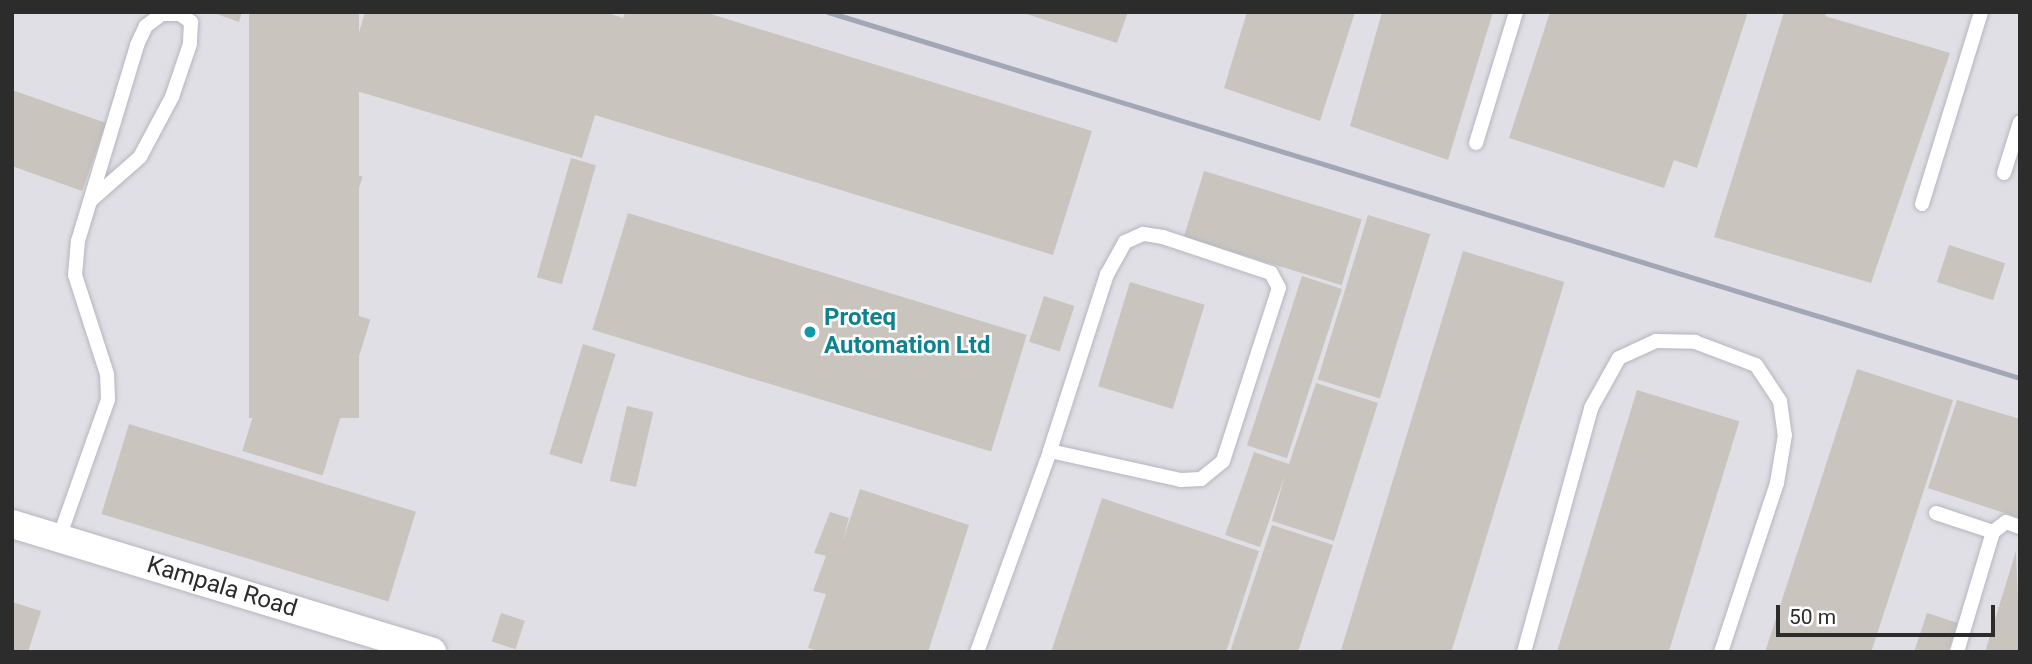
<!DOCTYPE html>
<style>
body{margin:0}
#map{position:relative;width:2032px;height:664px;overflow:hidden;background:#ede6e0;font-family:Roboto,sans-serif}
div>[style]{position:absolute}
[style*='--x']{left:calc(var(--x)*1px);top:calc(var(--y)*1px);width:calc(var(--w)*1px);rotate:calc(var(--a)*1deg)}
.industrial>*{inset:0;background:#e1dfe6;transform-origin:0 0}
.building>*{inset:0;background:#c9c4be;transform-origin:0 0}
.roads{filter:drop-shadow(0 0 2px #b3b6bf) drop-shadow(0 0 2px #b3b6bf)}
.service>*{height:14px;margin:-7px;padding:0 7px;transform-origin:7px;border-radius:7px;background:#fff}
.minor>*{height:28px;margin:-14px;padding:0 14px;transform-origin:14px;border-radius:14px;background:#fff}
.rail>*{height:5px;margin:-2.5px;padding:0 2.5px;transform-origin:2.5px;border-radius:2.5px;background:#a2a7b5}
.dots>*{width:19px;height:19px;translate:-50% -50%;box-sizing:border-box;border:4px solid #fff;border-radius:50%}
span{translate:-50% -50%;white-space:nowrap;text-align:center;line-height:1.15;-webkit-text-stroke:5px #fff;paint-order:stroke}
.culture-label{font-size:24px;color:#0d838f;font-weight:700}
.left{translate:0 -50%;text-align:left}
.street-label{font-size:24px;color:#2c2c2c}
.frame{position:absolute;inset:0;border:14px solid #2c2c2c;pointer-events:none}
.scale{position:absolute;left:1776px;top:605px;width:219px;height:32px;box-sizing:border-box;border:4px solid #2c2c2c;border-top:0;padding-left:9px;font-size:21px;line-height:24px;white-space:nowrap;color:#2c2c2c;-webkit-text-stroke:5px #fff;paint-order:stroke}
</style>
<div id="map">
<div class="industrial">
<div style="left:12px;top:12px;width:2008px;height:640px"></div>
</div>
<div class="building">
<div style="clip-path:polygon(211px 12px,242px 12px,239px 22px)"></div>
<div style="left:249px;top:12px;width:110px;height:406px"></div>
<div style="clip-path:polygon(365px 12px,605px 12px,623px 18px,625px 12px,704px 12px,1092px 131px,1053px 255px,595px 115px,582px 158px,343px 87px)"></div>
<div style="clip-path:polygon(1020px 12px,1128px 12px,1117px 43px)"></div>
<div style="clip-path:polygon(1247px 12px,1355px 12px,1320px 121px,1224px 88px)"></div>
<div style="clip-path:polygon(1382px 12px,1493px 12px,1448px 160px,1350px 126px)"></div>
<div style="clip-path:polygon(1550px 12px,1748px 12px,1697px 168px,1674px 160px,1664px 188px,1509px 138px)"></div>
<div style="clip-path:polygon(1784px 12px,1827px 12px,1825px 16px,1950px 53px,1871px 283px,1714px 237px)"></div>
<div style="clip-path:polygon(12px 90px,106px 123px,82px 191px,12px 166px)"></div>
<div style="left:571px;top:158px;width:26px;height:124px;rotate:16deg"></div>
<div style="left:317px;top:162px;width:48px;height:120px;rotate:18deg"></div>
<div style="left:1204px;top:171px;width:165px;height:69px;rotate:17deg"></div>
<div style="left:628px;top:213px;width:417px;height:122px;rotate:17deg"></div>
<div style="left:1368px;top:215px;width:65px;height:172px;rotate:17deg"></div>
<div style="left:1949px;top:245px;width:59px;height:39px;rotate:18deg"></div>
<div style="left:1463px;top:251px;width:106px;height:420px;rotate:17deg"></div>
<div style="left:1302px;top:276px;width:42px;height:178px;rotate:18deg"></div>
<div style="left:1130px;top:282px;width:78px;height:109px;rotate:17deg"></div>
<div style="left:290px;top:295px;width:84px;height:163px;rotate:17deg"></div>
<div style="left:1044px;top:296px;width:32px;height:48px;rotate:18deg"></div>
<div style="left:583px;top:344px;width:34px;height:115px;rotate:17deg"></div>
<div style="left:1857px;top:369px;width:101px;height:297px;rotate:18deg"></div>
<div style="clip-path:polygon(1316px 383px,1378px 403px,1334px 541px,1272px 521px,1285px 475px,1260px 547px,1225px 535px,1254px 452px,1289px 464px)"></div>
<div style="left:1637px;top:390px;width:107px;height:275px;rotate:17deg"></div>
<div style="clip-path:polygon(1957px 400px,2020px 419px,2020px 518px,1928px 488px)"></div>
<div style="left:627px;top:406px;width:27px;height:77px;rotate:13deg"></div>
<div style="left:129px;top:424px;width:300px;height:94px;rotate:17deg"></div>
<div style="clip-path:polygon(860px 489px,969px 525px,928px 652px,821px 652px,808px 648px,826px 594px,813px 591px,826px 556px,814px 553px,830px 512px,849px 518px,842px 543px)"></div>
<div style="clip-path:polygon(1102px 498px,1259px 551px,1226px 652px,1051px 652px)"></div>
<div style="clip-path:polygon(1272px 525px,1333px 545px,1298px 652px,1230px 652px)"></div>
<div style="clip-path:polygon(2016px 551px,2020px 652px,1985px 652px)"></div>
<div style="clip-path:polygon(12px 602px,41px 611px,28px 652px,12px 652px)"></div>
<div style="left:501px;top:613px;width:25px;height:30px;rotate:18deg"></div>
<div style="clip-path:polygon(1927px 613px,1958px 623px,1948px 652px,1914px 652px)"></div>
</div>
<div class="roads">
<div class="service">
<div style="--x:1476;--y:143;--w:137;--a:-73"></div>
<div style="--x:2004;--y:173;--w:53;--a:-72.6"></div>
<div style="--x:1922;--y:204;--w:201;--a:-72.9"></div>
<div style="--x:1936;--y:513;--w:60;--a:18.4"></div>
<div style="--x:59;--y:538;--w:146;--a:-70.5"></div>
<div style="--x:108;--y:400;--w:26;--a:-92"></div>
<div style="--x:107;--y:374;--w:104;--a:-107.9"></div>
<div style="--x:75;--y:275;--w:34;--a:-85"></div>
<div style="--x:78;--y:241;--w:205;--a:-73.2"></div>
<div style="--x:137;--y:45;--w:21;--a:-65"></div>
<div style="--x:146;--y:26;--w:20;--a:-37"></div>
<div style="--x:162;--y:14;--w:18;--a:0"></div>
<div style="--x:180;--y:14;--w:14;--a:36"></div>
<div style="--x:191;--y:22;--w:22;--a:93"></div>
<div style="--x:190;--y:44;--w:56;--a:108.8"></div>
<div style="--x:172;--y:97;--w:68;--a:118.1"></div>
<div style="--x:140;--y:157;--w:65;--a:138.7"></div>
<div style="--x:977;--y:652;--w:214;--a:-70"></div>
<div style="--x:1050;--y:451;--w:134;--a:12.5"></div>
<div style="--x:1181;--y:480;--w:20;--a:-3"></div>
<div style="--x:1201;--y:479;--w:28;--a:-39"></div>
<div style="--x:1223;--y:461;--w:182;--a:-72.1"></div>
<div style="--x:1279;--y:288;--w:17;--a:-118"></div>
<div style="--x:1271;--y:273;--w:114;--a:-161.6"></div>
<div style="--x:1163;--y:237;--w:20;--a:-171"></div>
<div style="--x:1143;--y:234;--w:20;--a:156"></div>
<div style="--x:1125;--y:242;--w:37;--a:119"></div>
<div style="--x:1107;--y:274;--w:186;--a:107.9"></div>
<div style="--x:1524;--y:652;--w:253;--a:-74.6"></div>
<div style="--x:1591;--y:408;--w:57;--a:-60.8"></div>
<div style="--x:1619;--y:358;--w:41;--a:-24.7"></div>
<div style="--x:1656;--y:341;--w:39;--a:1"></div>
<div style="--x:1695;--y:342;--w:65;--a:20.7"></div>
<div style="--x:1756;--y:365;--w:43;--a:56.3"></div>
<div style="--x:1780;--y:401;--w:34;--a:82"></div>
<div style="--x:1785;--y:435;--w:49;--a:99.5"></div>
<div style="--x:1777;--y:483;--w:178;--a:108.3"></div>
<div style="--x:1957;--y:652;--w:125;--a:-73.3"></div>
<div style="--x:1993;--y:532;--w:16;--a:-38"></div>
<div style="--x:2006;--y:522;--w:15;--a:20"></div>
</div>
<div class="minor">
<div style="--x:12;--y:524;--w:439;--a:16.9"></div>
</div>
</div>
<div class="rail">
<div style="--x:828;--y:12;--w:1247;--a:17.07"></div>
</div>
<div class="dots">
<div style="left:810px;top:332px;background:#0f9aa8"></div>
</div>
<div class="culture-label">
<span class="left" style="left:824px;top:332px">Proteq<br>Automation Ltd</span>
</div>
<div class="street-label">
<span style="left:222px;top:587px;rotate:17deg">Kampala Road</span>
</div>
<div class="frame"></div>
<div class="scale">50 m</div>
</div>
